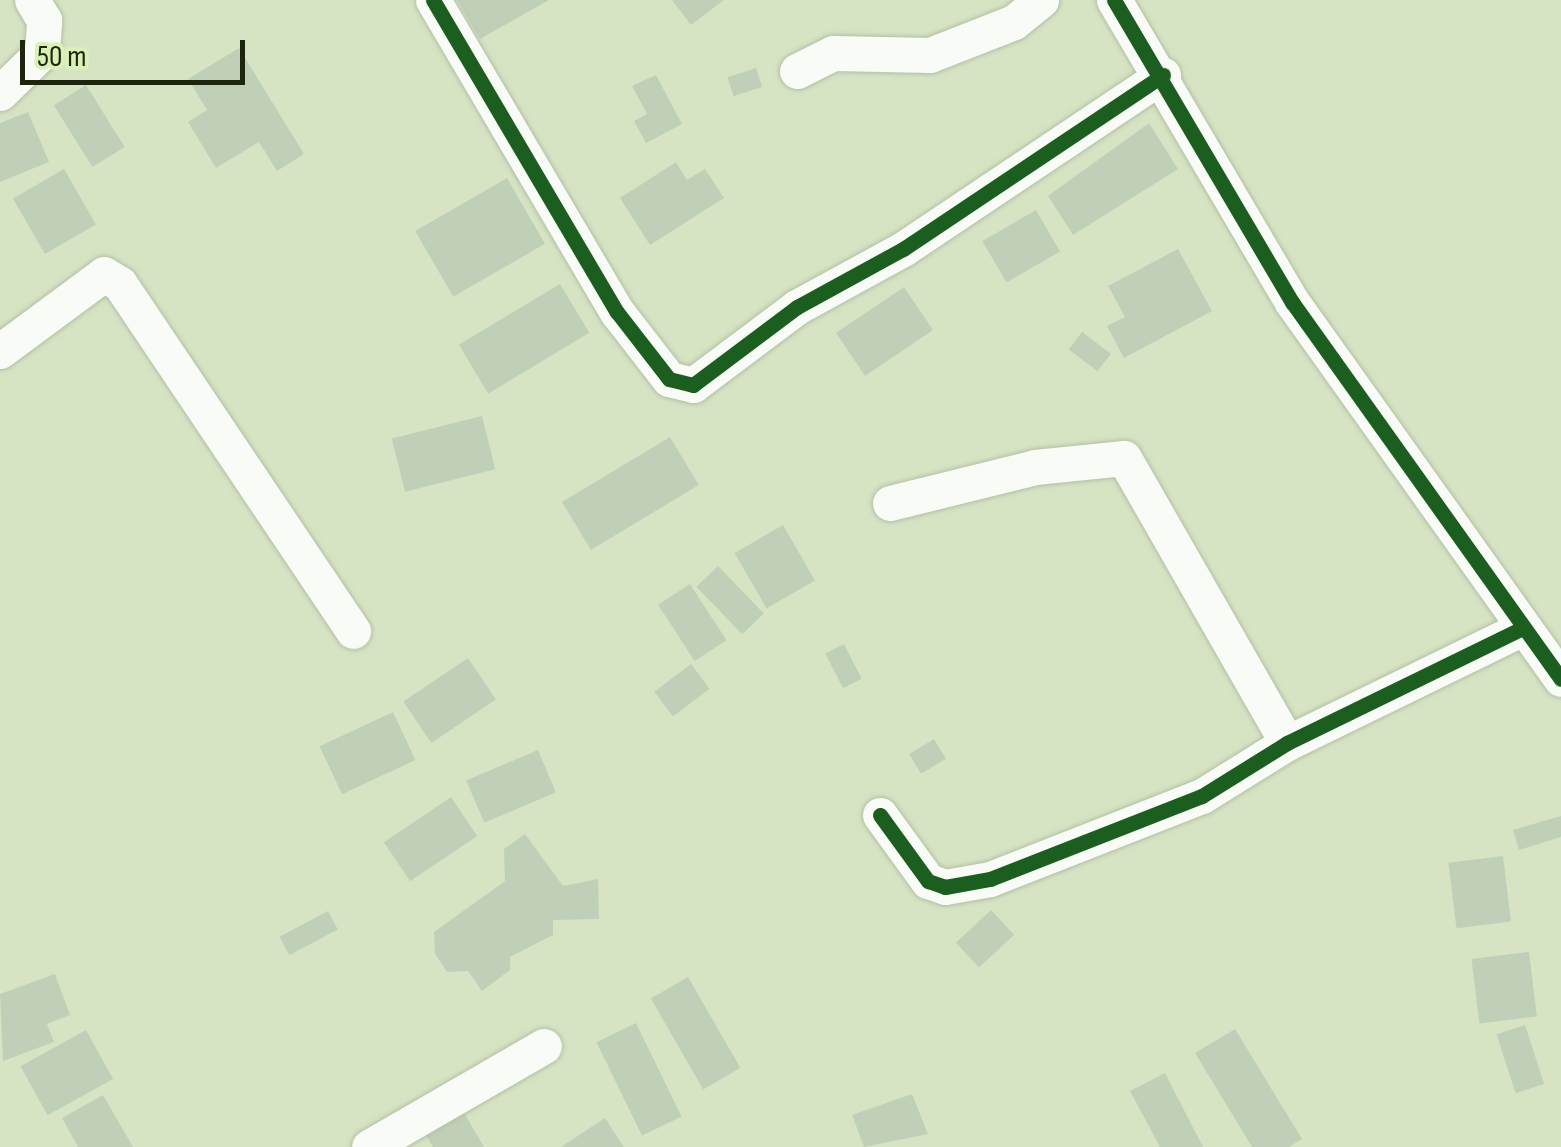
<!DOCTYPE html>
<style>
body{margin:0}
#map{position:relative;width:1561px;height:1147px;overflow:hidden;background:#d7e4c4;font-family:"Sofia Sans Condensed",sans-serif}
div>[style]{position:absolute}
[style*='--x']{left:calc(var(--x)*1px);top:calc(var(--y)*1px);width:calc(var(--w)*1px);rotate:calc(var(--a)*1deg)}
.building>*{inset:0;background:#c0d0b8;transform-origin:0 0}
.roads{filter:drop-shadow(0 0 2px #b4bfa6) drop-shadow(0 0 2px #b4bfa6)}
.minor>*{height:35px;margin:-17.5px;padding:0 17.5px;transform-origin:17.5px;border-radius:17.5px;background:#f9fbf6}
.cycleway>*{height:15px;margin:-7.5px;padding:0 7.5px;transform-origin:7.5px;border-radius:7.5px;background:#1b5e20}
span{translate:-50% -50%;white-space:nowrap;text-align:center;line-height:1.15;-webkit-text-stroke:9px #d9f1b7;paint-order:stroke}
.scale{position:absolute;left:20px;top:40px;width:225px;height:45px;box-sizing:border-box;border:5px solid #1d250f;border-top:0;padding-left:12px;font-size:30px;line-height:35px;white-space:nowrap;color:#1d250f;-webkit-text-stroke:8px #d9f1b7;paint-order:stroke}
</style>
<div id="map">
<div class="building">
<div style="clip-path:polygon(457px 0,549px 0,480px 39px)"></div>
<div style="clip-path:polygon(672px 0,724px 0,691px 25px)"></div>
<div style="clip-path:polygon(239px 48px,304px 154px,277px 171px,259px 142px,216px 168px,188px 122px,207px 110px,188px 79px)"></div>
<div style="left:756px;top:68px;width:20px;height:30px;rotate:72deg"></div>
<div style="clip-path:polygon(656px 75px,682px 124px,646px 143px,634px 121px,647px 114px,632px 86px)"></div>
<div style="left:86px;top:85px;width:73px;height:38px;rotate:58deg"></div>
<div style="clip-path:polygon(28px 112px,49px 162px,0 182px,0 123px)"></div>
<div style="clip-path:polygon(1149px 123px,1178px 169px,1073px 235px,1048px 196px)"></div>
<div style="clip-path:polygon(676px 162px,687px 180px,705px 169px,724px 198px,650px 245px,620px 198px)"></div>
<div style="left:64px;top:169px;width:64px;height:59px;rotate:60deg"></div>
<div style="left:507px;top:178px;width:76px;height:106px;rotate:60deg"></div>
<div style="left:1036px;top:210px;width:48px;height:62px;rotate:60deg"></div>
<div style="clip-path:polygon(1178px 249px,1212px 311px,1124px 358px,1107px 326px,1125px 317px,1108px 286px)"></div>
<div style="left:560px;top:284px;width:57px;height:118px;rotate:59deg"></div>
<div style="left:904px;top:287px;width:52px;height:82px;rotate:56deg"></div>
<div style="left:1082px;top:332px;width:36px;height:22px;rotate:37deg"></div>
<div style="left:482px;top:416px;width:55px;height:93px;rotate:76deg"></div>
<div style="left:670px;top:437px;width:56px;height:126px;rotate:59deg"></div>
<div style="left:783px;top:525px;width:64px;height:56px;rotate:60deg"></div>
<div style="left:718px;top:566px;width:66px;height:30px;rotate:46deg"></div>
<div style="left:690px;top:584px;width:67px;height:38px;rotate:57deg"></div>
<div style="left:844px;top:644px;width:39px;height:21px;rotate:63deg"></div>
<div style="left:468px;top:658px;width:50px;height:78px;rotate:56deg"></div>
<div style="left:691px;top:664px;width:31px;height:46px;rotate:53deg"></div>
<div style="left:393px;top:712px;width:53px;height:81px;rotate:65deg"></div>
<div style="left:934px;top:739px;width:23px;height:29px;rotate:59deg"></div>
<div style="left:538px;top:750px;width:46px;height:78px;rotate:67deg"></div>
<div style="left:451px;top:797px;width:47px;height:81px;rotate:56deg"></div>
<div style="clip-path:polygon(1561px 816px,1561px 837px,1519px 850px,1513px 830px)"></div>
<div style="clip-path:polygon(525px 834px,563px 886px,598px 879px,599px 919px,553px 920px,553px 935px,510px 957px,510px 970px,482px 991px,468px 971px,447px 972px,435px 954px,434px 932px,505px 881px,504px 849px)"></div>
<div style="left:1503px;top:856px;width:66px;height:55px;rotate:83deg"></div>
<div style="left:991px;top:910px;width:34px;height:48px;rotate:47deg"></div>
<div style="left:328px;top:911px;width:21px;height:55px;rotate:62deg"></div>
<div style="left:1529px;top:952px;width:65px;height:58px;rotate:83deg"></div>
<div style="clip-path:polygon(55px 974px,70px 1015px,47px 1024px,54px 1042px,3px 1061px,0 994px)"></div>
<div style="left:688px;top:977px;width:105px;height:43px;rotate:60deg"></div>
<div style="left:636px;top:1023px;width:104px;height:44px;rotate:64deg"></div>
<div style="left:1525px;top:1025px;width:62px;height:30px;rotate:72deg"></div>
<div style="clip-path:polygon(1235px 1029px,1302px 1139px,1289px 1147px,1252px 1147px,1195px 1053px)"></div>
<div style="left:86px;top:1030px;width:56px;height:75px;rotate:61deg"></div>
<div style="clip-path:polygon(1165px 1073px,1203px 1147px,1160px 1147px,1130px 1091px)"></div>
<div style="clip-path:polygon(912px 1094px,928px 1134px,864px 1147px,852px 1115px)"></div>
<div style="clip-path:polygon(103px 1095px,133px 1147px,78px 1147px,62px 1118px)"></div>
<div style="clip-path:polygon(463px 1111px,484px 1147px,433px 1147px,425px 1133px)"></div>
<div style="clip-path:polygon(605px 1118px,624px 1147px,561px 1147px)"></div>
</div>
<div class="roads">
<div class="minor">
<div style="--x:433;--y:0;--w:362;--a:59.5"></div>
<div style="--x:617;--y:312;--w:85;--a:52.2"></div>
<div style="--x:669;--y:379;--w:25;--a:14"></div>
<div style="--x:693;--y:385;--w:130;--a:-36.9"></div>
<div style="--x:797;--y:307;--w:121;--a:-28.7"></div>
<div style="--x:903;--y:249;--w:313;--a:-33.8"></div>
<div style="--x:1114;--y:0;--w:351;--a:59.5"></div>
<div style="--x:1292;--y:302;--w:463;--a:54.5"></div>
<div style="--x:797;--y:71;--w:40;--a:-26.6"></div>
<div style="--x:833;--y:53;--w:97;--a:1.2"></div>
<div style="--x:930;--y:55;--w:90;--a:-21.4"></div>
<div style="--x:1014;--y:22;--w:35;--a:-39"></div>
<div style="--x:0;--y:93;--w:59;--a:-44.3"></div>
<div style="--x:42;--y:52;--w:32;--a:-86"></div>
<div style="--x:44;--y:20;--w:23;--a:-121"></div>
<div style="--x:0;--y:351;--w:129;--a:-36.5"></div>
<div style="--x:104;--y:274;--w:19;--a:32"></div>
<div style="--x:120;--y:284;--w:418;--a:56.1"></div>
<div style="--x:890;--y:503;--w:149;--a:-13.9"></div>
<div style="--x:1035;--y:467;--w:89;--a:-5.8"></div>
<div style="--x:1124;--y:458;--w:328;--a:60.2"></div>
<div style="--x:880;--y:815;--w:82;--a:54"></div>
<div style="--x:928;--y:881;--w:18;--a:19"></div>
<div style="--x:945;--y:887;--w:46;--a:-10.1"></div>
<div style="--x:990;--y:879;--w:228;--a:-21.4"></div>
<div style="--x:1202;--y:796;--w:100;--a:-31.9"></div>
<div style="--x:1287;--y:743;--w:258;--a:-26"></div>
<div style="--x:369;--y:1147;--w:202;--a:-30"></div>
</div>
</div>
<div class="cycleway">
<div style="--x:433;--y:0;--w:362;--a:59.5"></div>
<div style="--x:617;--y:312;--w:85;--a:52.2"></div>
<div style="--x:669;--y:379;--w:25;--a:14"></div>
<div style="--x:693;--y:385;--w:130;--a:-36.9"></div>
<div style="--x:797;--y:307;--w:121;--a:-28.7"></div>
<div style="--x:903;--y:249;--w:313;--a:-33.8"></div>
<div style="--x:1114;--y:0;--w:351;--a:59.5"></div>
<div style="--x:1292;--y:302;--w:463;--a:54.5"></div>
<div style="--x:880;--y:815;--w:82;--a:54"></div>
<div style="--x:928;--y:881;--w:18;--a:19"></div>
<div style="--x:945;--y:887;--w:46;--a:-10.1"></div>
<div style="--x:990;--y:879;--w:228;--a:-21.4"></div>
<div style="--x:1202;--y:796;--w:100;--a:-31.9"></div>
<div style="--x:1287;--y:743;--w:258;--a:-26"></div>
</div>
<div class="scale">50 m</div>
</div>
